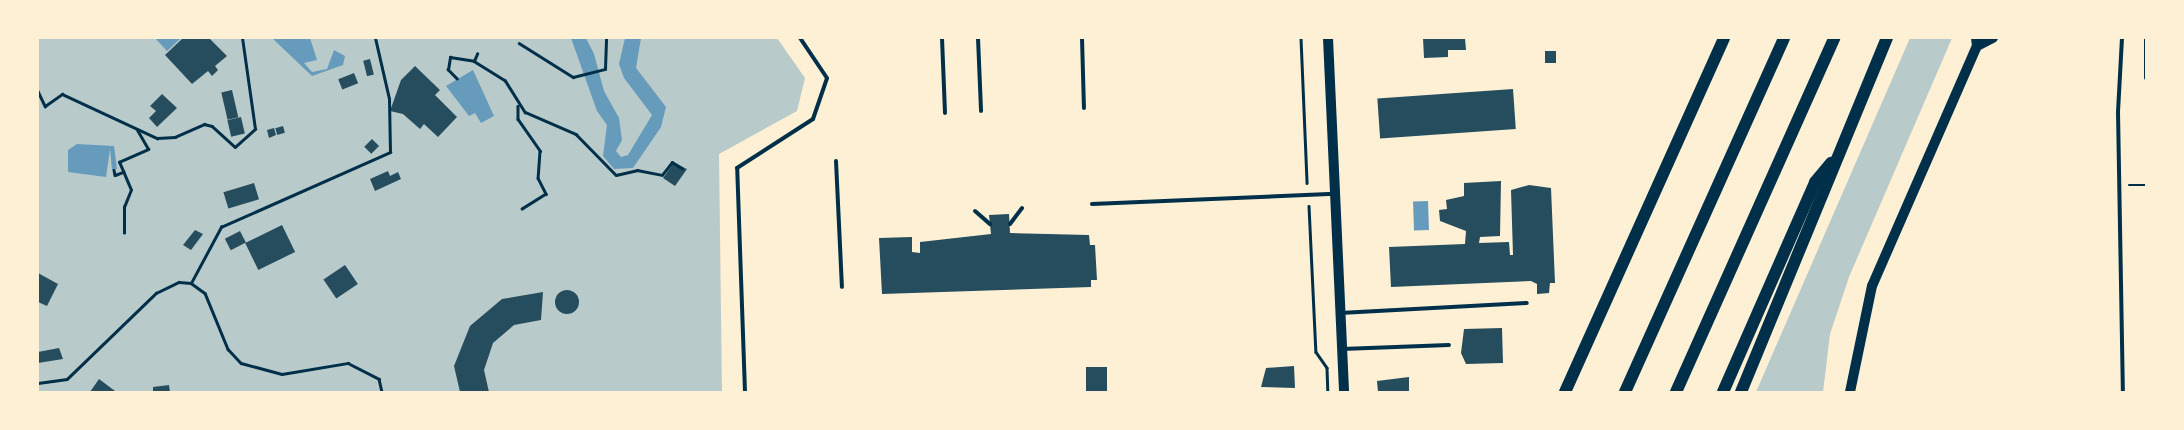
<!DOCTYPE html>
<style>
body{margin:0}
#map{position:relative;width:2184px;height:430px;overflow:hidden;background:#fdf0d5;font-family:"Noto Sans",sans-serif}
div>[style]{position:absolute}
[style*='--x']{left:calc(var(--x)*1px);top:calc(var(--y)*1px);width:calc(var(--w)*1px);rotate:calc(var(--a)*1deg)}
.green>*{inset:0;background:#b9caca}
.water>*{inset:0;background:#669bbc;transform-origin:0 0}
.building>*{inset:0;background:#264d5e;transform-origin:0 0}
.round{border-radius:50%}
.path>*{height:2.5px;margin:-1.25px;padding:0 1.25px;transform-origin:1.25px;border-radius:1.25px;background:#003049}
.service>*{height:4px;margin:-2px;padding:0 2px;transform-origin:2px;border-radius:2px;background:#003049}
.secondary>*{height:10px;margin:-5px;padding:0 5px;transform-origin:5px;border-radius:5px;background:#003049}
.motorway>*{height:12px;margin:-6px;padding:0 6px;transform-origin:6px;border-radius:6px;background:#003049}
span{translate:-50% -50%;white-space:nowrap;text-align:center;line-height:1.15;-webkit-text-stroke:5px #fdf0d5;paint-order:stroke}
.frame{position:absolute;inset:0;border:39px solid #fdf0d5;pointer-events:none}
</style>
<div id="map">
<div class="green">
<div style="clip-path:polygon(38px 38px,777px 38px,805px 78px,797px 111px,719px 154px,722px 392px,38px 392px)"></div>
<div style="clip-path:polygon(1910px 38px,1952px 38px,1849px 277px,1830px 334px,1823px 392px,1756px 392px)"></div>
</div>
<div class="water">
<div style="clip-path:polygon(155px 38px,181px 38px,167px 51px)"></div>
<div style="clip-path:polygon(272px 38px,310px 38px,317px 60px,304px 63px,312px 72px,327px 69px,334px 50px,345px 56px,343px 65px,312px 76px)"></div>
<div style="clip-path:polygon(571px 38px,586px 38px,594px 54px,604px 91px,619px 118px,622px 140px,616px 151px,621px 157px,628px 155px,652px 115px,624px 78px,619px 64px,625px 38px,641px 38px,636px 68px,666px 107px,661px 127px,633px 168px,614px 169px,603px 156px,607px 125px,597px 111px)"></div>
<div style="clip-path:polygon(473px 70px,494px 116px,481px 123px,475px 113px,469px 116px,446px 86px)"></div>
<div style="clip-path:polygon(77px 144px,114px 146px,117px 169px,112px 170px,110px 149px,106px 177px,68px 172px,68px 150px)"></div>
<div style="left:1428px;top:201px;width:29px;height:15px;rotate:88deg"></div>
</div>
<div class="building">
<div style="clip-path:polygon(183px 38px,209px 38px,227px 56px,215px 66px,218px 70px,212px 76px,208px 71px,192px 84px,165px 55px)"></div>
<div style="clip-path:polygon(1423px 38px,1465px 38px,1466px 50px,1448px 50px,1448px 57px,1424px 58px)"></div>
<div style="left:1545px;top:51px;width:11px;height:12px"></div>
<div style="left:370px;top:59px;width:16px;height:7px;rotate:76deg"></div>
<div style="clip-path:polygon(415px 66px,440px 90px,435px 95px,457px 117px,438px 137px,424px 124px,420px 129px,403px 114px,390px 111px,401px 80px)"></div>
<div style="left:354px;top:73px;width:11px;height:17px;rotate:68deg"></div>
<div style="left:1513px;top:89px;width:40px;height:136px;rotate:86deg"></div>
<div style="left:232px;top:90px;width:28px;height:11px;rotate:77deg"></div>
<div style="clip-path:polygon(162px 94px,177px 108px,157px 127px,149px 118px,156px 111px,150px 106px)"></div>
<div style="left:241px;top:117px;width:17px;height:14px;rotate:77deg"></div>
<div style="left:283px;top:126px;width:7px;height:8px;rotate:74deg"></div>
<div style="clip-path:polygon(274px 128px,276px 135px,269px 138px,267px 130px)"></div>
<div style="left:372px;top:139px;width:10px;height:11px;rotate:45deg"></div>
<div style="clip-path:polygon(673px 164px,687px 169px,675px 186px,663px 178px)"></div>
<div style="clip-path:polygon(388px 171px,390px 176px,398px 172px,401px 179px,375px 191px,370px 179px)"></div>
<div style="clip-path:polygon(1501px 181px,1500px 236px,1480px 237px,1479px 243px,1509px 242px,1510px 255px,1513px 255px,1511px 190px,1529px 185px,1551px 188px,1555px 283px,1550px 283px,1549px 293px,1537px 294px,1537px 284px,1531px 281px,1391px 287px,1389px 247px,1465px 244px,1466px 231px,1440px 221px,1439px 210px,1447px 209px,1446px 200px,1464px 196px,1464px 183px)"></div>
<div style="left:254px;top:183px;width:17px;height:32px;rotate:73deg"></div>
<div style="clip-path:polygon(1009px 214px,1010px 233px,1089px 235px,1090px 245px,1095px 245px,1097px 280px,1091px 280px,1091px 287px,882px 294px,879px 238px,912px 237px,912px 252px,920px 253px,920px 242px,991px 234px,989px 215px)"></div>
<div style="left:282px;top:225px;width:30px;height:41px;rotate:64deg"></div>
<div style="clip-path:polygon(195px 230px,203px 234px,191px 250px,183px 245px)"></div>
<div style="left:240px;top:231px;width:13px;height:17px;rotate:63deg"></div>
<div style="left:345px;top:265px;width:23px;height:26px;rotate:56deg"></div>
<div style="clip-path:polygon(38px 273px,58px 284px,47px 306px,38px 302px)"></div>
<div class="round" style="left:555px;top:290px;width:24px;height:24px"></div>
<div style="clip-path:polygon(543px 292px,541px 320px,514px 325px,493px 343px,484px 370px,489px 392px,460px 392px,454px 366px,470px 326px,502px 299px)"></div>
<div style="clip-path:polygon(1502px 328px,1503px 363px,1466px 364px,1461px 353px,1464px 329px)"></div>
<div style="clip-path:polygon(59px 348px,63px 359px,38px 363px,38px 352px)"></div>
<div style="clip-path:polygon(1294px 366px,1295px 388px,1261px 387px,1266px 368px)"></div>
<div style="left:1086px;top:367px;width:21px;height:25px"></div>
<div style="clip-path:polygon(1409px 377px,1409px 392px,1378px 392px,1377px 381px)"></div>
<div style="clip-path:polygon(99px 379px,115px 391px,114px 392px,90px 392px)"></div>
<div style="clip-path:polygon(169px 385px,170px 392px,153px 392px,153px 387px)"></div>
</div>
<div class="path">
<div style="--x:1301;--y:38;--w:145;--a:87.6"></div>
<div style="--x:519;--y:43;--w:64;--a:32.2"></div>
<div style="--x:573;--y:77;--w:33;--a:-14"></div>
<div style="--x:605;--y:69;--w:31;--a:-88"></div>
<div style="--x:474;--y:61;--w:8;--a:-67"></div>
<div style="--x:457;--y:79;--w:13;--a:-135"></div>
<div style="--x:448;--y:70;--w:13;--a:-81"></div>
<div style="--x:450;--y:57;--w:24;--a:9"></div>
<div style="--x:474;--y:61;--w:36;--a:32"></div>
<div style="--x:505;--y:80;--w:38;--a:58"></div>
<div style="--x:525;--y:112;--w:56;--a:23.3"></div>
<div style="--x:576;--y:134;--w:57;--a:45.7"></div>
<div style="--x:616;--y:175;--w:22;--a:-13"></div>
<div style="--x:637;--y:170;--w:25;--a:11"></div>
<div style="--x:662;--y:175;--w:16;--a:-52"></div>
<div style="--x:672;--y:162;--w:12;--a:31"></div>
<div style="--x:38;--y:91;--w:17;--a:65"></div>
<div style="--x:45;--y:106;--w:21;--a:-35"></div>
<div style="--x:62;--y:94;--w:105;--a:24.9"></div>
<div style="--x:157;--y:138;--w:18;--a:-3"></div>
<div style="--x:175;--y:137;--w:32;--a:-24"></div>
<div style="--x:204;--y:124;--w:8;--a:14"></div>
<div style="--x:212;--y:126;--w:31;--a:42"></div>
<div style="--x:235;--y:147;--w:27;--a:-42"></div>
<div style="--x:255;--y:129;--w:92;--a:-98.1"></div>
<div style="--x:518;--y:106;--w:13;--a:90"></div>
<div style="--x:518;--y:119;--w:39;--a:55"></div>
<div style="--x:540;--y:151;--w:27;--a:94"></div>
<div style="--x:538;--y:178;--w:18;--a:63"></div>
<div style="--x:546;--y:194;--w:28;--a:148"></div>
<div style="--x:114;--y:170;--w:5;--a:79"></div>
<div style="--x:115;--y:175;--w:9;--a:-21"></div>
<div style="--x:2129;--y:185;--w:17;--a:0"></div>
<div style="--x:1309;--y:206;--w:146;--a:87.3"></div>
<div style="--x:1316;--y:352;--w:19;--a:55"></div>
<div style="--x:1327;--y:368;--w:24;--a:88"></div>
<div style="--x:124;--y:233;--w:26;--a:-90"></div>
<div style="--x:124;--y:207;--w:18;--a:-68"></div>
<div style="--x:131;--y:190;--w:30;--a:-113"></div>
<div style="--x:119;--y:162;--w:32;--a:-24"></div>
<div style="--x:148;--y:149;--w:22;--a:-120"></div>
<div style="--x:191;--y:283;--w:64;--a:-61.8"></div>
<div style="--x:221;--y:227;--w:185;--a:-23.9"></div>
<div style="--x:390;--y:152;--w:53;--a:-91.1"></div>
<div style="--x:389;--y:99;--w:63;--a:-102.9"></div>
<div style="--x:38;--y:383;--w:29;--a:-8"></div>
<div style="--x:67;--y:379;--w:124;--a:-44"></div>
<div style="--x:156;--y:293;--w:25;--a:-26"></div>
<div style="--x:179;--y:282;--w:12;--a:5"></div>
<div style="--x:191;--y:283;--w:17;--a:36"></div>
<div style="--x:205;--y:293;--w:61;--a:67.7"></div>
<div style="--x:228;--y:349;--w:19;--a:47"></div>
<div style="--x:241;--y:363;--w:42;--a:15"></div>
<div style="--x:282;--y:374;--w:67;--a:-9.5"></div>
<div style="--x:348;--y:363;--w:35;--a:27"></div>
<div style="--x:379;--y:379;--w:13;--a:77"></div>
</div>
<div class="service">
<div style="--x:942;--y:38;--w:75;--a:87.7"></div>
<div style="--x:978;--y:38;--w:73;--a:87.6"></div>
<div style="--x:1082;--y:38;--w:70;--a:88.4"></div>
<div style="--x:2122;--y:38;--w:74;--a:93.1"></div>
<div style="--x:2118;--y:112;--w:280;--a:89"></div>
<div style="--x:2146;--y:38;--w:40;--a:90"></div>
<div style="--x:836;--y:161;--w:126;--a:87.3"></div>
<div style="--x:1092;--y:204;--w:243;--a:-2.4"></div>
<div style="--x:975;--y:211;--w:20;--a:41"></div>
<div style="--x:1010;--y:224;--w:20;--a:-53"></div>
<div style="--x:1340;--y:313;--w:187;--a:-3.1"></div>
<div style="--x:1342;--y:349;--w:107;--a:-2.1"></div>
<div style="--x:745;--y:392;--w:224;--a:-92"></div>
<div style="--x:737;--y:168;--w:90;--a:-32.8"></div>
<div style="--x:813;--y:119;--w:43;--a:-71.1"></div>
<div style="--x:827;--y:78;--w:48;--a:-124"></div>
</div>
<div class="secondary">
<div style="--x:1328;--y:38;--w:354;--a:87.4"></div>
<div style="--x:1977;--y:46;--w:18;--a:-27"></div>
<div style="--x:1850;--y:392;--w:108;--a:-78.3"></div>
<div style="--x:1872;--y:286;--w:262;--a:-66.4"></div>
<div style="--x:1977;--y:46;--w:8;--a:-97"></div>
</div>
<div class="motorway">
<div style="--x:1565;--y:392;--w:388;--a:-65.8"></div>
<div style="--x:1625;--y:392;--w:388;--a:-65.8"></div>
<div style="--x:1676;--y:392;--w:388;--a:-65.9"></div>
<div style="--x:1723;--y:392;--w:229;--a:-66.3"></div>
<div style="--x:1815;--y:182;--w:25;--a:-50"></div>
<div style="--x:1741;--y:392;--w:383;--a:-67.6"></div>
</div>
<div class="frame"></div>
</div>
